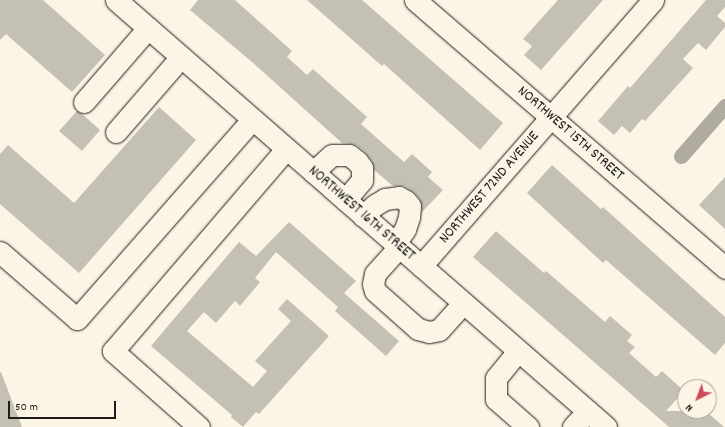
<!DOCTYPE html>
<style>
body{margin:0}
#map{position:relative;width:725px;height:427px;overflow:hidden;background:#fcf5e5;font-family:Dekko,sans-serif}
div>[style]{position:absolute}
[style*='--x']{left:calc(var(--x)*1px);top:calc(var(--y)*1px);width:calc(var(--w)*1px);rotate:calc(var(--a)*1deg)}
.canal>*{height:15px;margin:-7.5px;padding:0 7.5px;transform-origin:7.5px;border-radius:7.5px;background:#b0aba1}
.building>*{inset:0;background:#c4c0b3}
.roads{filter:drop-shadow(0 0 1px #1c1c1c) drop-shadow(0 0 1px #1c1c1c)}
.minor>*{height:21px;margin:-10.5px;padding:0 10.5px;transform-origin:10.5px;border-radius:10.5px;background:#fcf5e5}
span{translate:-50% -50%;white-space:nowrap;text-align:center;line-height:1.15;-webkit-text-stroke:3px #fcf5e5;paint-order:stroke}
.street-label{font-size:15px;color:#1c1c1c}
.north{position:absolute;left:677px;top:379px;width:40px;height:40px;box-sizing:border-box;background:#fcf5e5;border:1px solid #a29e95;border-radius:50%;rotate:222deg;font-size:11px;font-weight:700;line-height:16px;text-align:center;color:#1c1c1c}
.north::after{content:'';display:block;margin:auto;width:14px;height:18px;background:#d1495b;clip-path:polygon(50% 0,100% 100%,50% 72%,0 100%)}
.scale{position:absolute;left:8px;top:401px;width:108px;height:18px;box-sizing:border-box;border:2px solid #1c1c1c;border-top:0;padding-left:5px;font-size:12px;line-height:14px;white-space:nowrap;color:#1c1c1c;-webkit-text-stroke:3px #fcf5e5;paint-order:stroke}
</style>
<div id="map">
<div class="canal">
<div style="--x:681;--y:156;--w:67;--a:-48.7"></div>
</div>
<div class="building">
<div style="clip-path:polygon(0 0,43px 0,105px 55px,72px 92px,6px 34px,0 40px)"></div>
<div style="clip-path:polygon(198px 0,235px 0,292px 51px,287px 57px,307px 75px,313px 69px,367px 117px,361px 124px,404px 162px,412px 154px,432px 172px,428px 177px,443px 190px,422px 212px,420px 199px,415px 193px,404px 186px,393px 186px,374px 170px,372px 161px,364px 151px,356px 145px,342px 143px,252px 62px,190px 10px)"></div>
<div style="clip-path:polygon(307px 0,362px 0,503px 123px,480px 150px,384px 64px,382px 66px)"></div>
<div style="clip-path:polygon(558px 0,603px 0,541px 70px,524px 55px,532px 46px,523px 39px)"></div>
<div style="clip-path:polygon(706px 0,725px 0,725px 7px,717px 16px,725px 23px,725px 27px,706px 50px,698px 43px,683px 59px,693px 68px,645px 121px,642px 119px,630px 133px,622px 126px,614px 135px,598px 121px,628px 86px,630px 88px)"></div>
<div style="clip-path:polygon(159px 107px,196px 140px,79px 273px,0 204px,0 154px,8px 145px,74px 203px)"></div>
<div style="clip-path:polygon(77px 111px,82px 114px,100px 130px,82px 151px,59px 131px)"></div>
<div style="clip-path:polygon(552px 165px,601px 209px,603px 207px,725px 317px,725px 343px,715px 355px,606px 260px,603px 263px,527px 193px)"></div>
<div style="clip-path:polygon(725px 177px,725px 229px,699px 205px)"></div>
<div style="clip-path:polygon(289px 222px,356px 281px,344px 293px,399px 341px,386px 356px,335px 311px,338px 307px,276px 252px,255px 278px,260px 282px,240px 306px,235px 301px,216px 323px,204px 312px,187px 331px,253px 387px,267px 371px,255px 361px,291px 321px,278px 309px,287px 299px,329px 336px,259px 414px,256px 412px,243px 427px,231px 417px,232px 415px,151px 346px,239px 242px,256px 256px)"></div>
<div style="clip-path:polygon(496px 231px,544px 273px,546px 271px,605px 322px,610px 316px,632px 335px,627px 341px,635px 347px,629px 353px,656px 377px,662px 371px,684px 391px,666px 411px,706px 411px,724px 427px,669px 427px,473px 257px)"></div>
<div style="clip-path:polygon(0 372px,1px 372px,22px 427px,0 427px)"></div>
</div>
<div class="roads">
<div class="minor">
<div style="--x:116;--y:0;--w:650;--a:41.07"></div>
<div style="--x:415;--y:0;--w:410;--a:40.8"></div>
<div style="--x:84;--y:102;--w:98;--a:-49.1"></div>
<div style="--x:116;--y:132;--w:99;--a:-49.1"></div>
<div style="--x:313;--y:172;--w:25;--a:-42"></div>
<div style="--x:332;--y:155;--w:17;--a:0"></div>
<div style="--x:349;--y:155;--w:10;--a:37"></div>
<div style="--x:357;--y:161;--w:9;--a:54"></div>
<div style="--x:362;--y:168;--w:12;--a:90"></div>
<div style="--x:362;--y:180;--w:26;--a:130"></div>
<div style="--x:363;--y:216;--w:16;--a:-43"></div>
<div style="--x:375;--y:205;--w:12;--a:-31"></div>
<div style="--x:385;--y:199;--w:14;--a:-8"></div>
<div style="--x:399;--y:197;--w:8;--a:30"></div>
<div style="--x:406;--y:201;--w:6;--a:51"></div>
<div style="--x:410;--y:206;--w:11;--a:95"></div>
<div style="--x:409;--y:217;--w:13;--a:108"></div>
<div style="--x:405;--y:229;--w:18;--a:124"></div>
<div style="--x:399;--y:247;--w:36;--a:132"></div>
<div style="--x:375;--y:274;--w:10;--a:101"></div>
<div style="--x:373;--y:284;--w:7;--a:74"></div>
<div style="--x:375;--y:291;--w:57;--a:41.5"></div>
<div style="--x:418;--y:329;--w:11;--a:15"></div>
<div style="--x:429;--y:332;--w:10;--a:-11"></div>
<div style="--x:439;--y:330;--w:36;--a:-48"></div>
<div style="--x:0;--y:252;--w:102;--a:41"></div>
<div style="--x:77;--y:319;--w:266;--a:-48.7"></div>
<div style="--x:421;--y:266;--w:353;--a:-48.9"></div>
<div style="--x:518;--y:351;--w:35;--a:129"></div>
<div style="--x:496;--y:378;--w:21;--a:90"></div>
<div style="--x:496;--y:399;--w:43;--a:41.2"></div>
<div style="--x:199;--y:427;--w:115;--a:-138.5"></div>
<div style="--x:113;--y:351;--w:266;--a:-49.4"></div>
<div style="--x:573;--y:427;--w:22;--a:-47"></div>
</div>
</div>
<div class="street-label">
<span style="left:570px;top:134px;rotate:41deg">NORTHWEST 15TH STREET</span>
<span style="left:490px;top:188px;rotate:-49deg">NORTHWEST 72ND AVENUE</span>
<span style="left:361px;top:214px;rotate:41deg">NORTHWEST 16TH STREET</span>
</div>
<div class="north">N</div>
<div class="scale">50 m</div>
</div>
